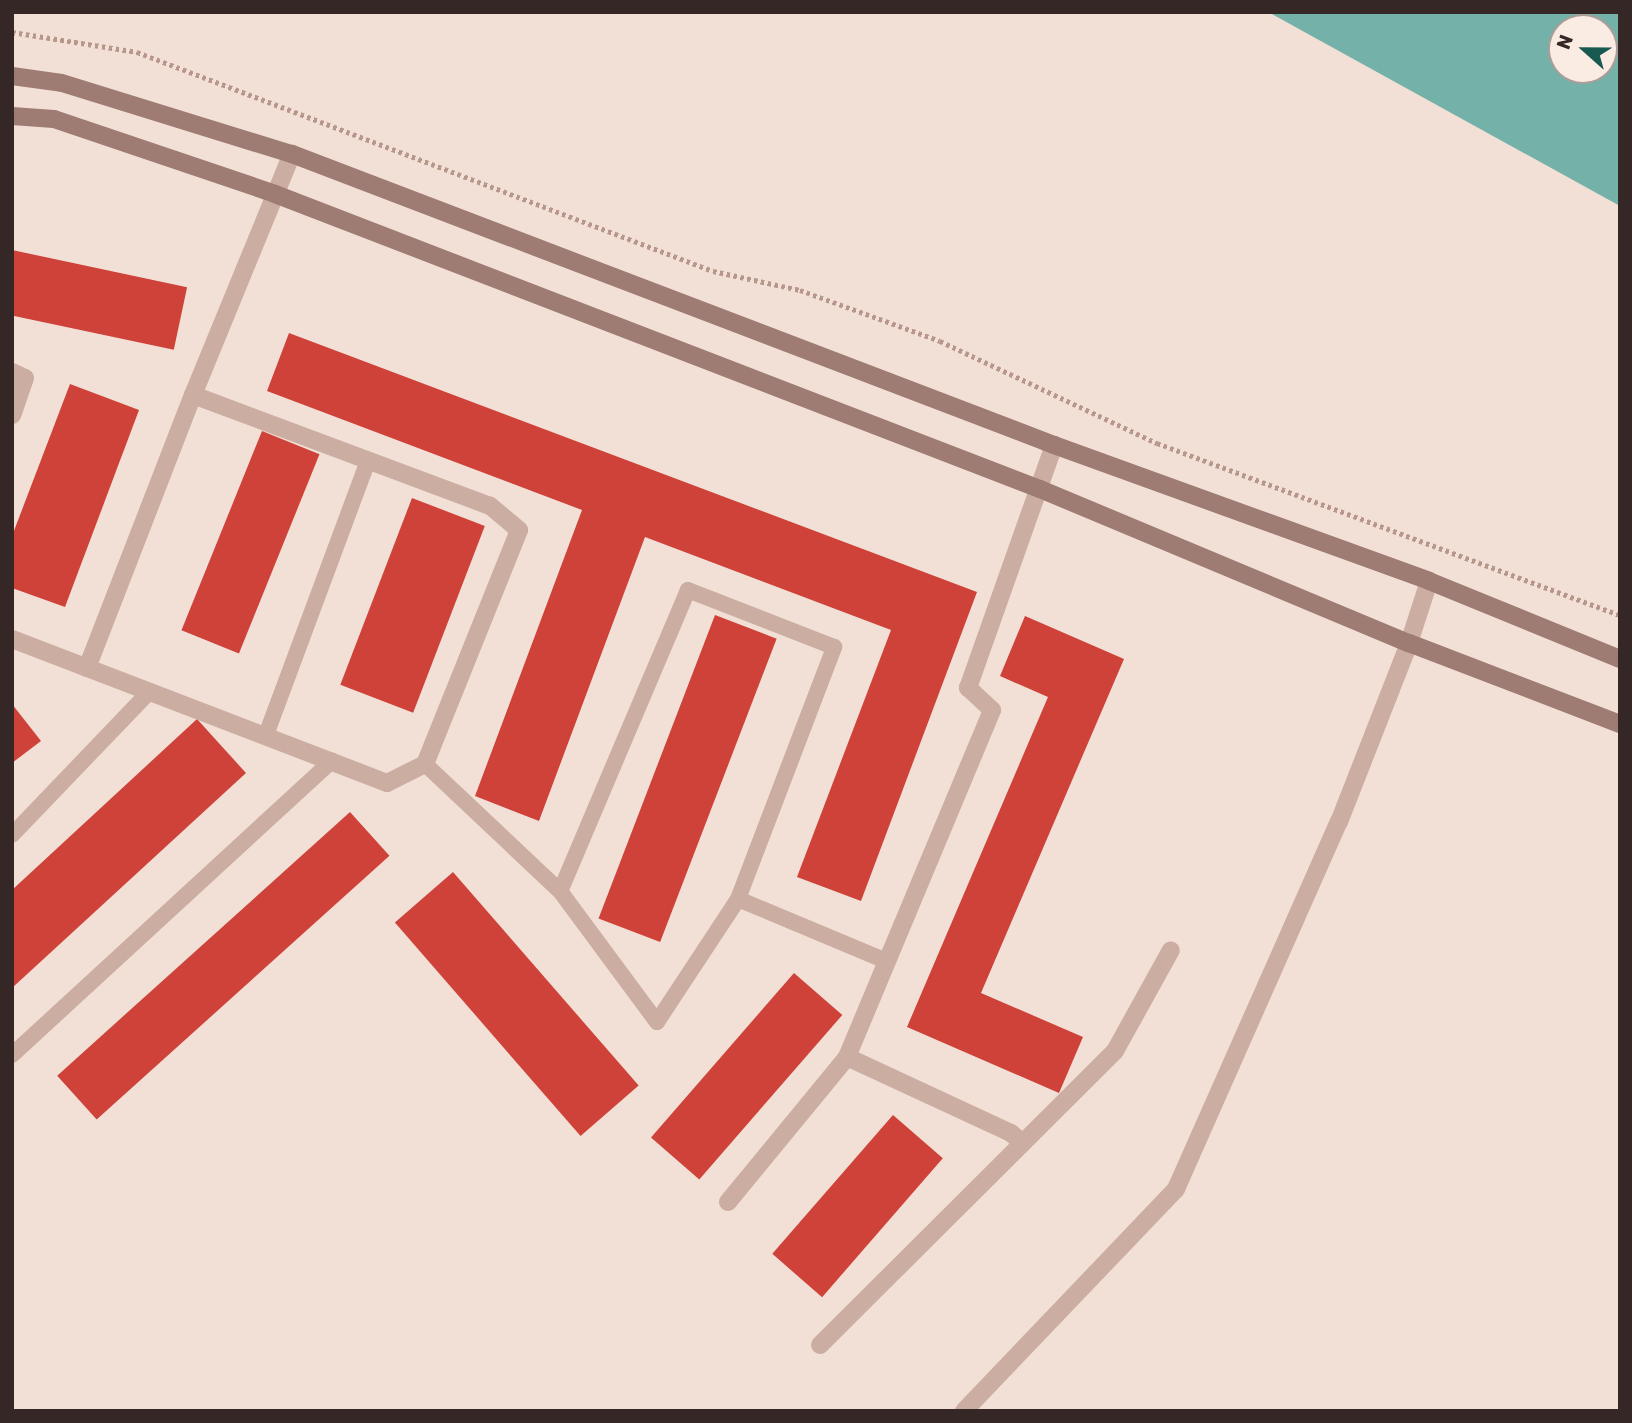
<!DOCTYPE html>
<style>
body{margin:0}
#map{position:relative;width:1632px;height:1423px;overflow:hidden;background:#f2e0d6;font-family:Rubik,sans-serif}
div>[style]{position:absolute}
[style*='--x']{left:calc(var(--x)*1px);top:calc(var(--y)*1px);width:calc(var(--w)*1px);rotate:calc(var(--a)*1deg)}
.water>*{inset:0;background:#74b1a8}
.building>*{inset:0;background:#ce4239;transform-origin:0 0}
.path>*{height:4.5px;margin-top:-2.25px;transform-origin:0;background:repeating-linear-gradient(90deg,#b7978c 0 3.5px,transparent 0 7px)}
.service>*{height:16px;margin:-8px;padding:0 8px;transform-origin:8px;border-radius:8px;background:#cbada2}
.minor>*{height:18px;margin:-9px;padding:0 9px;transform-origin:9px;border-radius:9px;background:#cbada2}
.secondary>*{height:18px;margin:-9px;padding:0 9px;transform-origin:9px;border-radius:9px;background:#9e7b73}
span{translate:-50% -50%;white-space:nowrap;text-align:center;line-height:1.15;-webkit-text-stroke:5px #faebe3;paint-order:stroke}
.frame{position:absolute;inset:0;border:14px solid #352725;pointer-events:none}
.north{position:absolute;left:1548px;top:14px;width:70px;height:70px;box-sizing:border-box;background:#faebe3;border:2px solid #ab9d97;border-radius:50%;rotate:291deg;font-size:19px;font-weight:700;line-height:28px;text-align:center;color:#352725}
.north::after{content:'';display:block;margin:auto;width:24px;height:32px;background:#185951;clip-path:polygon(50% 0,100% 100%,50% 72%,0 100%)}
</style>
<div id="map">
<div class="water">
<div style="clip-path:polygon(evenodd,1268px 12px,1620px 12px,1620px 206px,1268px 12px,1562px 28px,1604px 28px,1604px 70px,1562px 70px,1562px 28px)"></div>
</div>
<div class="building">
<div style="left:12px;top:250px;width:179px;height:64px;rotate:12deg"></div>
<div style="clip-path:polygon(289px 333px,977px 592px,861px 901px,797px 877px,891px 630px,645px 537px,539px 821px,475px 796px,582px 510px,267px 391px)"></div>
<div style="clip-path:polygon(70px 384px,139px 410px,65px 607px,12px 588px,12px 536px)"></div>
<div style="left:262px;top:431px;width:62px;height:215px;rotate:22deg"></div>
<div style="left:412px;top:498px;width:78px;height:200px;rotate:21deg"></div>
<div style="left:715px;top:615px;width:66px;height:325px;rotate:21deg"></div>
<div style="clip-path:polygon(1025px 616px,1124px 659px,981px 993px,1083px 1037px,1059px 1093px,907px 1027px,1048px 697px,1000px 676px)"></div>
<div style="clip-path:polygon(12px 704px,41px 741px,12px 763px)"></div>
<div style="clip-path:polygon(197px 719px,246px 773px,12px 988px,12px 890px)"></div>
<div style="left:350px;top:812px;width:59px;height:394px;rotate:48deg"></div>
<div style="left:453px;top:872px;width:283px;height:77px;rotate:49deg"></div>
<div style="left:794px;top:973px;width:64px;height:218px;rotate:41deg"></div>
<div style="left:893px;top:1115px;width:66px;height:184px;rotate:41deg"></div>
</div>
<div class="path">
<div style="--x:12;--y:32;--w:127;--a:9.1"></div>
<div style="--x:137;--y:52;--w:616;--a:20.82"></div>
<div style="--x:713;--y:271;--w:89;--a:12.3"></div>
<div style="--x:800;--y:290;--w:149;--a:20"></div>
<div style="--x:940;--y:341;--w:240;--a:25.2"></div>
<div style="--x:1157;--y:443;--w:494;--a:20.4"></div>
</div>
<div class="service">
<div style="--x:266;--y:735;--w:293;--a:-69.6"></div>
<div style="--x:425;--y:764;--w:185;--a:43.3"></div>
<div style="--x:560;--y:891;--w:163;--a:53.5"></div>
<div style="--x:657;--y:1022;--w:147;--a:-56.6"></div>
<div style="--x:738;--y:899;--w:270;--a:-69.1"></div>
<div style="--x:834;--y:647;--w:157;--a:-158.7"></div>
<div style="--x:688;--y:590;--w:327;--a:113"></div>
<div style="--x:12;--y:835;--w:199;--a:-46.2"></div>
<div style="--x:738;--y:899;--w:160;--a:22.7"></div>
<div style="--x:12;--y:1055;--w:435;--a:-42.6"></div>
</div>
<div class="minor">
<div style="--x:12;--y:372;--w:14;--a:25"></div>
<div style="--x:25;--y:378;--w:39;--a:109"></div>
<div style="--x:12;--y:639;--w:402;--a:21"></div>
<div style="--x:387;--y:783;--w:42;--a:-26.6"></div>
<div style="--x:425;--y:764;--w:252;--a:-68.1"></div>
<div style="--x:519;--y:530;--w:38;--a:-140"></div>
<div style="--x:490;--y:506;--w:317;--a:-159.5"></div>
<div style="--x:87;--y:668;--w:293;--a:-68.8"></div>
<div style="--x:193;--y:395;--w:261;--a:-67.7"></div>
<div style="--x:847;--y:1057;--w:181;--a:24.9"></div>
<div style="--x:1011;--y:1133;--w:13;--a:42"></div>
<div style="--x:728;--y:1202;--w:188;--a:-50.6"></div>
<div style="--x:847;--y:1057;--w:376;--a:-67.3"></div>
<div style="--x:992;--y:710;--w:33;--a:-137"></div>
<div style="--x:968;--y:688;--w:258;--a:-70.5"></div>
<div style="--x:820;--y:1345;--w:416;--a:-44.9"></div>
<div style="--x:1115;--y:1051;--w:115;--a:-61"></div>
<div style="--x:964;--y:1411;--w:307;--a:-46.3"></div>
<div style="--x:1176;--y:1189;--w:402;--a:-66.1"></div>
<div style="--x:1339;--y:822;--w:192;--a:-68.6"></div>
<div style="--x:1409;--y:643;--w:65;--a:-72.1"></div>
</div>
<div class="secondary">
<div style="--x:12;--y:76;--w:50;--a:8"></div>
<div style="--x:62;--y:83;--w:241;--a:17.2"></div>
<div style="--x:292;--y:154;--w:816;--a:20.9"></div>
<div style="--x:1054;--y:445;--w:399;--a:19.9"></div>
<div style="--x:1429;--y:581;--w:206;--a:22.2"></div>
<div style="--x:12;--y:116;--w:42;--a:4.1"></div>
<div style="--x:54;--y:119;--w:233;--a:18.7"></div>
<div style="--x:275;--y:194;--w:820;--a:21.09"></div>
<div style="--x:1040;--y:489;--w:400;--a:22.7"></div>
<div style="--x:1409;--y:643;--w:226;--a:21"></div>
</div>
<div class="frame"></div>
<div class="north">N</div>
</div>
